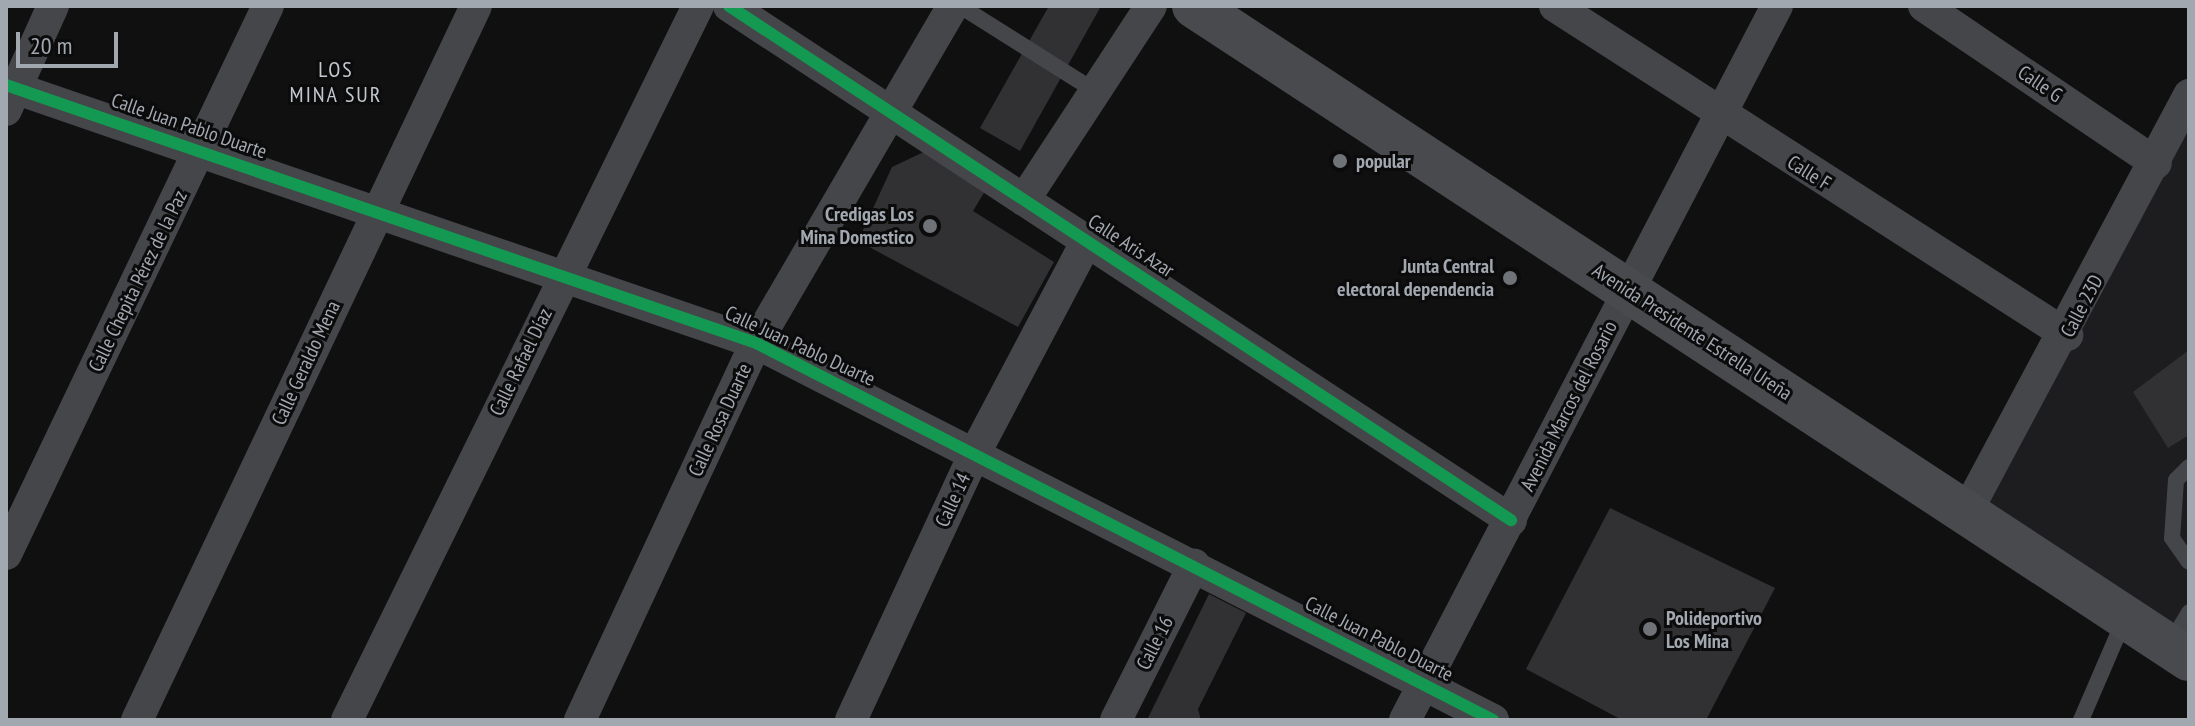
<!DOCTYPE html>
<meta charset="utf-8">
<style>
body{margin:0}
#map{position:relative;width:2195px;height:726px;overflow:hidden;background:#101011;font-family:"PT Sans Narrow",sans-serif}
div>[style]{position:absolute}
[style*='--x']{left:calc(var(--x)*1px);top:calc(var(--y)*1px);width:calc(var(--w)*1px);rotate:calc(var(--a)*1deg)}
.built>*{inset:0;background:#1d1d1f}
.building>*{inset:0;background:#313133}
.lane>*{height:16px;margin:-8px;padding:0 8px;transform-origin:8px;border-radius:8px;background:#444649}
.street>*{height:32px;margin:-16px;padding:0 16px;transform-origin:16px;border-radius:16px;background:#444649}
.secondary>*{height:44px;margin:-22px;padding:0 22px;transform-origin:22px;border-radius:22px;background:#484a4d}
.cycleway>*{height:12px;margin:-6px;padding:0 6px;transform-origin:6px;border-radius:6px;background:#139951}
.dots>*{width:22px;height:22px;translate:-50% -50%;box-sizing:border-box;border:4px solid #0b0b0c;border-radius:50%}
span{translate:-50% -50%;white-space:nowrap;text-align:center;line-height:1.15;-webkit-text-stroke:6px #0b0b0c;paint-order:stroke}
.street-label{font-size:20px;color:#a2a8b0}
.poi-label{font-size:20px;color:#a2a8b0;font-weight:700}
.left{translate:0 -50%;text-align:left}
.right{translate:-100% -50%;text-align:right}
.neighbourhood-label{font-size:22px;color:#c2c7cd;letter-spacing:2px}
.frame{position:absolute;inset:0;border:8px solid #a2a8b0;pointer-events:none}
.scale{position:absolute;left:16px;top:32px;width:102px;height:36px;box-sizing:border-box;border:4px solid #a2a8b0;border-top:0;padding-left:10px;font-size:24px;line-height:28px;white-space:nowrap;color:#a2a8b0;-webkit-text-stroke:6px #0b0b0c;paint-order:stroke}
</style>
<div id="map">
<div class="built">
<div style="clip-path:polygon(2189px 110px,2189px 670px,1971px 527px)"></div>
</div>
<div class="building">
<div style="clip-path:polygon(1049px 6px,1101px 6px,1020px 151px,980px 128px)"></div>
<div style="clip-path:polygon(928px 150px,985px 191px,973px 211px,1054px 262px,1018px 327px,858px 241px,892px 167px)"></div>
<div style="clip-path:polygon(2189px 350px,2189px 435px,2168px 448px,2133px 392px)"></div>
<div style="clip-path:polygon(1610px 508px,1775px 588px,1706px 720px,1622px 720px,1526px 669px)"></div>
<div style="clip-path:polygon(1209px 594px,1246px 613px,1198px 709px,1201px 720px,1147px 720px)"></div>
</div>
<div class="lane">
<div style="--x:960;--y:6;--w:160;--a:32.2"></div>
<div style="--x:2189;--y:467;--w:18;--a:135"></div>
<div style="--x:2176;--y:480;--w:58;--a:93.9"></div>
<div style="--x:2172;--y:538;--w:29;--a:55"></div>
<div style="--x:2170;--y:644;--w:37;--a:-59"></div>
<div style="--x:2081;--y:720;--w:111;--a:-66.7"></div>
</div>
<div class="street">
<div style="--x:729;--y:6;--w:936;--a:33.32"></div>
<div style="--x:1555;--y:6;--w:609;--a:32.72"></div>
<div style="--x:1924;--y:6;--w:280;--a:34.1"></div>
<div style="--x:6;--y:85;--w:793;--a:18.98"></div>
<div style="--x:756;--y:343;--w:828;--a:27.09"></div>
<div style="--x:6;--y:110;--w:114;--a:-65.7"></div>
<div style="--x:1024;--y:200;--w:232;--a:-56.8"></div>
<div style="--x:1966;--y:513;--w:474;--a:-61.9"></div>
<div style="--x:6;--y:554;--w:607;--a:-64.45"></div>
<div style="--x:137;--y:720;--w:790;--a:-64.6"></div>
<div style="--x:347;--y:720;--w:796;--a:-63.82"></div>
<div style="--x:580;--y:720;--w:416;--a:-65"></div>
<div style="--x:756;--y:343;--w:390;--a:-59.7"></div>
<div style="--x:851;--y:720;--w:294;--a:-65.1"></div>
<div style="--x:975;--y:453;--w:240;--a:-62.2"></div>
<div style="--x:1116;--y:720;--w:174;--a:-63.3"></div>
<div style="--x:1405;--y:720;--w:805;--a:-62.48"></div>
</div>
<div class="secondary">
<div style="--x:1194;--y:6;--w:1190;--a:33.28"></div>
</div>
<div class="cycleway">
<div style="--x:729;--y:6;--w:936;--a:33.32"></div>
<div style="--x:6;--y:85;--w:793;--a:18.98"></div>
<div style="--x:756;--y:343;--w:828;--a:27.09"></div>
</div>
<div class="dots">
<div style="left:1340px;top:161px;background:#6f7378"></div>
<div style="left:930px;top:226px;background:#6f7378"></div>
<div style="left:1510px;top:278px;background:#6f7378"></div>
<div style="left:1650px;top:629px;background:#6f7378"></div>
</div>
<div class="street-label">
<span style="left:2040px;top:84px;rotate:34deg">Calle G</span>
<span style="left:189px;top:126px;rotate:19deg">Calle Juan Pablo Duarte</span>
<span style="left:1809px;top:173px;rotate:32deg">Calle F</span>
<span style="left:1131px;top:246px;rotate:33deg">Calle Aris Azar</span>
<span style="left:138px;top:281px;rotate:-64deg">Calle Chepita Pérez de la Paz</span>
<span style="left:2082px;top:306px;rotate:-62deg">Calle 23D</span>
<span style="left:1692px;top:332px;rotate:33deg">Avenida Presidente Estrella Ureña</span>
<span style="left:800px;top:346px;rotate:25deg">Calle Juan Pablo Duarte</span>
<span style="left:521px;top:362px;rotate:-64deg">Calle Rafael Díaz</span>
<span style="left:306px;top:363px;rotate:-65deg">Calle Geraldo Mena</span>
<span style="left:1569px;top:406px;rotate:-63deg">Avenida Marcos del Rosario</span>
<span style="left:720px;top:420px;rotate:-65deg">Calle Rosa Duarte</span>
<span style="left:953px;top:500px;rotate:-65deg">Calle 14</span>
<span style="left:1379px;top:639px;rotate:27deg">Calle Juan Pablo Duarte</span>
<span style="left:1155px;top:643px;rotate:-63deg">Calle 16</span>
</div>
<div class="poi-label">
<span class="left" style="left:1356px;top:161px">popular</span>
<span class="right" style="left:914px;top:226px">Credigas Los<br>Mina Domestico</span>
<span class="right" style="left:1494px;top:278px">Junta Central<br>electoral dependencia</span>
<span class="left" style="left:1666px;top:630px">Polideportivo<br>Los Mina</span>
</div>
<div class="neighbourhood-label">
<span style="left:336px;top:82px">LOS<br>MINA SUR</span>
</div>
<div class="frame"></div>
<div class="scale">20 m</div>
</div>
